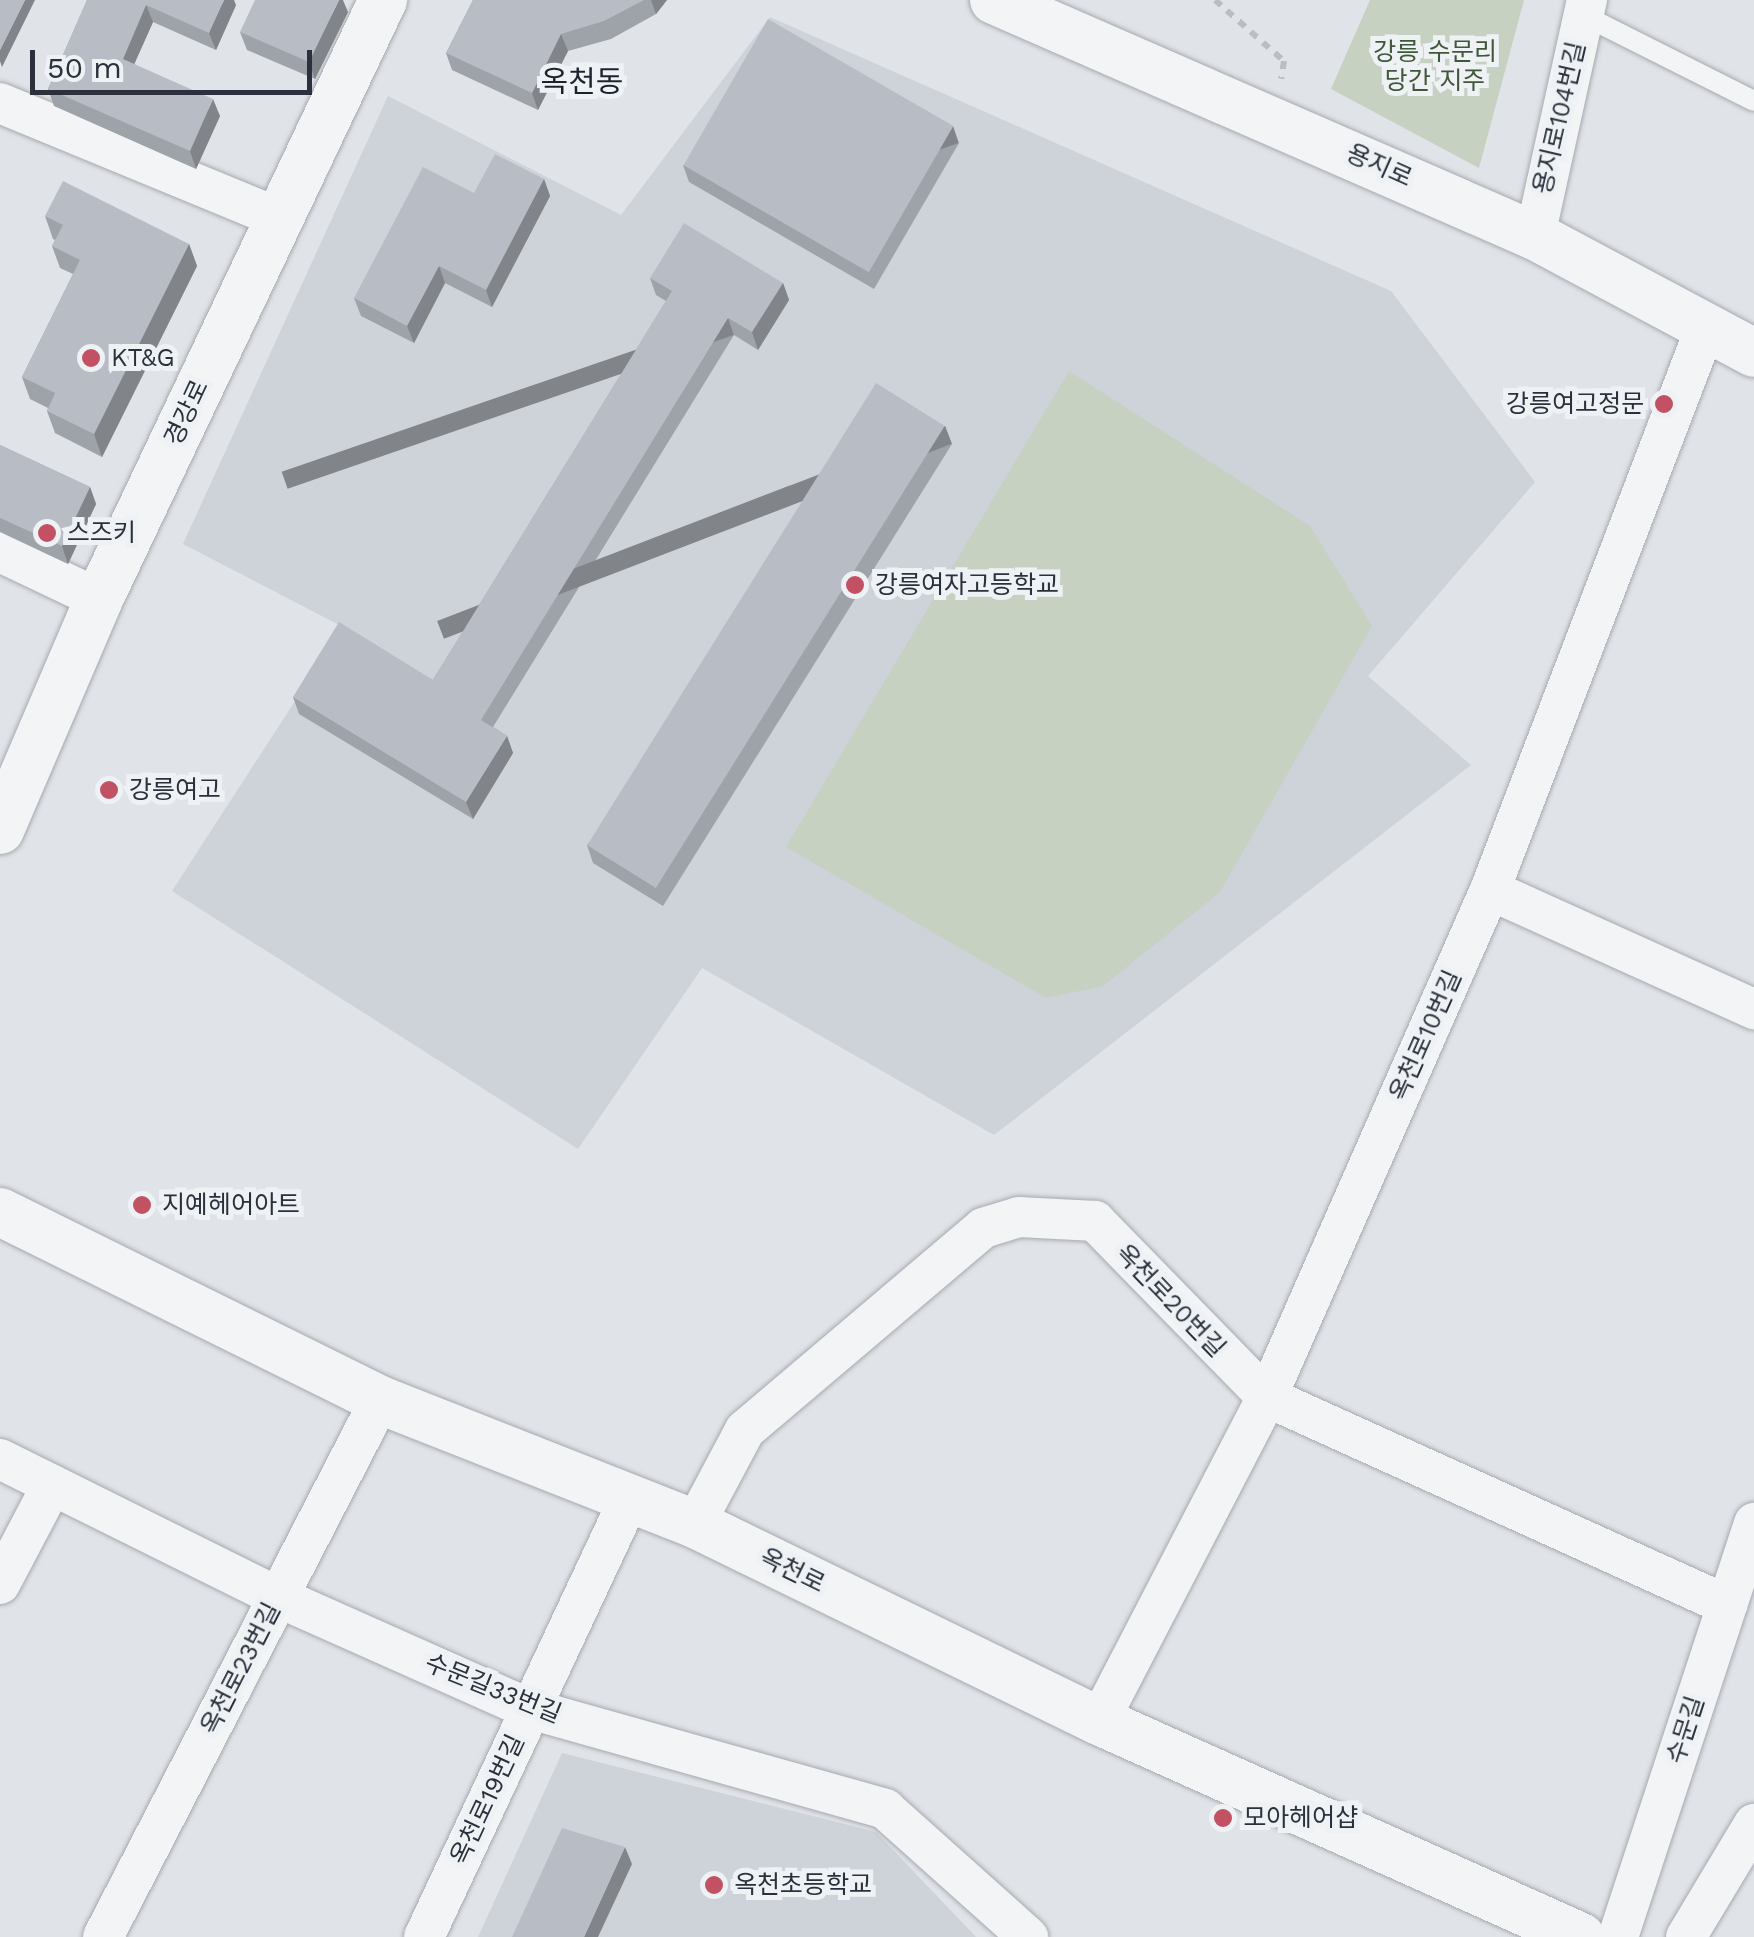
<!DOCTYPE html>
<meta charset="utf-8">
<style>
body{margin:0}
#map{position:relative;width:1754px;height:1937px;overflow:hidden;background:#e0e3e7;font-family:"Work Sans","Noto Sans KR",sans-serif}
div>[style]{position:absolute}
[style*='--x']{left:calc(var(--x)*1px);top:calc(var(--y)*1px);width:calc(var(--w)*1px);rotate:calc(var(--a)*1deg)}
.built>*{inset:0;background:#ced2d9}
.green>*{inset:0;background:#c6d1c2}
.path>*{height:6px;margin-top:-3px;transform-origin:0;background:repeating-linear-gradient(90deg,#babdc2 0 8px,transparent 0 16px)}
.roads{filter:drop-shadow(0 0 2px #a6aab1) drop-shadow(0 0 2px #a6aab1)}
.service>*{height:20px;margin:-10px;padding:0 10px;transform-origin:10px;border-radius:10px;background:#f2f4f6}
.minor>*{height:40px;margin:-20px;padding:0 20px;transform-origin:20px;border-radius:20px;background:#f2f4f6}
.tertiary>*{height:48px;margin:-24px;padding:0 24px;transform-origin:24px;border-radius:24px;background:#f2f4f6}
.wall>*{inset:0;background:#9ea2a9}
.shaded-wall>*{inset:0;background:#818489;transform-origin:0 0}
.building>*{inset:0;background:#b8bcc4;transform-origin:0 0}
.dots>*{width:28px;height:28px;translate:-50% -50%;box-sizing:border-box;border:5px solid #eff2f5;border-radius:50%}
span{translate:-50% -50%;white-space:nowrap;text-align:center;line-height:1.15;-webkit-text-stroke:10px #eff2f5;paint-order:stroke}
.park-label{font-size:25px;color:#3f5839}
.street-label{font-size:25px;color:#2a313d}
.poi-label{font-size:25px;color:#2a313d}
.left{translate:0 -50%;text-align:left}
.right{translate:-100% -50%;text-align:right}
.quarter-label{font-size:30px;color:#1c232e}
.scale{position:absolute;left:30px;top:50px;width:282px;height:45px;box-sizing:border-box;border:5px solid #2a313d;border-top:0;padding-left:12px;font-size:30px;line-height:35px;white-space:nowrap;color:#2a313d;-webkit-text-stroke:8px #eff2f5;paint-order:stroke}
</style>
<div id="map">
<div class="built">
<div style="clip-path:polygon(770px 17px,1391px 291px,1535px 482px,1368px 676px,1471px 765px,994px 1135px,702px 968px,578px 1149px,172px 891px,343px 627px,183px 544px,388px 96px,621px 215px)"></div>
<div style="clip-path:polygon(562px 1753px,876px 1832px,976px 1937px,478px 1937px)"></div>
</div>
<div class="green">
<div style="clip-path:polygon(1370px 0,1524px 0,1479px 168px,1331px 89px)"></div>
<div style="clip-path:polygon(1069px 371px,1310px 526px,1372px 626px,1220px 892px,1103px 986px,1046px 998px,786px 847px)"></div>
</div>
<div class="path">
<div style="--x:1215;--y:0;--w:92;--a:41.5"></div>
<div style="--x:1284;--y:61;--w:18;--a:99"></div>
</div>
<div class="roads">
<div class="service">
<div style="--x:1583;--y:15;--w:191;--a:26.7"></div>
</div>
<div class="minor">
<div style="--x:0;--y:103;--w:300;--a:22.4"></div>
<div style="--x:1535;--y:236;--w:242;--a:-77.6"></div>
<div style="--x:0;--y:552;--w:110;--a:25.4"></div>
<div style="--x:1490;--y:890;--w:290;--a:24.3"></div>
<div style="--x:0;--y:1459;--w:310;--a:26.4"></div>
<div style="--x:278;--y:1597;--w:276;--a:24"></div>
<div style="--x:530;--y:1709;--w:369;--a:15.7"></div>
<div style="--x:885;--y:1809;--w:192;--a:41.8"></div>
<div style="--x:695;--y:1524;--w:106;--a:-62"></div>
<div style="--x:745;--y:1430;--w:312;--a:-40.3"></div>
<div style="--x:983;--y:1228;--w:38;--a:-17"></div>
<div style="--x:1019;--y:1217;--w:76;--a:3"></div>
<div style="--x:1095;--y:1221;--w:246;--a:45.7"></div>
<div style="--x:1267;--y:1397;--w:505;--a:24.33"></div>
<div style="--x:0;--y:1584;--w:112;--a:-62.3"></div>
<div style="--x:1099;--y:1721;--w:365;--a:-62.6"></div>
<div style="--x:1267;--y:1397;--w:554;--a:-66.26"></div>
<div style="--x:1490;--y:890;--w:601;--a:-69.03"></div>
<div style="--x:103;--y:1937;--w:604;--a:-62.71"></div>
<div style="--x:424;--y:1937;--w:484;--a:-64.9"></div>
<div style="--x:1618;--y:1937;--w:436;--a:-71.8"></div>
<div style="--x:1686;--y:1937;--w:132;--a:-59"></div>
</div>
<div class="tertiary">
<div style="--x:994;--y:0;--w:590;--a:23.57"></div>
<div style="--x:1535;--y:236;--w:248;--a:28.1"></div>
<div style="--x:0;--y:830;--w:251;--a:-66.8"></div>
<div style="--x:99;--y:599;--w:663;--a:-64.63"></div>
<div style="--x:0;--y:1212;--w:424;--a:26.3"></div>
<div style="--x:380;--y:1400;--w:339;--a:21.5"></div>
<div style="--x:695;--y:1524;--w:449;--a:26"></div>
<div style="--x:1099;--y:1721;--w:528;--a:24.14"></div>
</div>
</div>
<div class="wall">
<div style="clip-path:polygon(87px 0,236px 5px,216px 50px,153px 22px,134px 64px,220px 116px,196px 169px,54px 106px,48px 89px)"></div>
<div style="clip-path:polygon(473px 0,667px 0,656px 14px,611px 39px,568px 51px,538px 110px,452px 70px,446px 53px)"></div>
<div style="clip-path:polygon(348px 12px,315px 79px,247px 50px,240px 32px)"></div>
<div style="clip-path:polygon(959px 143px,874px 289px,689px 182px,683px 165px)"></div>
<div style="clip-path:polygon(544px 179px,550px 196px,492px 307px,445px 283px,414px 343px,361px 316px,354px 298px,474px 193px)"></div>
<div style="clip-path:polygon(45px 216px,189px 244px,197px 266px,102px 457px,55px 433px,47px 411px,48px 408px,30px 399px,22px 377px,73px 274px,60px 268px,52px 246px,55px 240px,53px 239px)"></div>
<div style="clip-path:polygon(650px 278px,783px 283px,789px 300px,758px 350px,734px 335px,493px 727px,507px 736px,513px 753px,473px 819px,299px 714px,293px 697px,433px 680px,666px 301px,656px 295px)"></div>
<div style="clip-path:polygon(945px 426px,952px 444px,663px 906px,593px 863px,587px 845px)"></div>
<div style="clip-path:polygon(0 445px,90px 487px,96px 504px,68px 564px,0 532px)"></div>
</div>
<div class="shaded-wall">
<div style="clip-path:polygon(25px 0,35px 0,2px 67px,0 61px,0 50px)"></div>
<div style="clip-path:polygon(224px 0,234px 0,236px 5px,216px 50px,209px 33px)"></div>
<div style="clip-path:polygon(339px 0,343px 0,348px 12px,315px 79px,309px 62px)"></div>
<div style="clip-path:polygon(651px 0,667px 0,656px 14px)"></div>
<div style="clip-path:polygon(146px 5px,153px 22px,129px 76px,123px 59px)"></div>
<div style="clip-path:polygon(561px 34px,568px 51px,538px 110px,532px 93px)"></div>
<div style="clip-path:polygon(213px 99px,220px 116px,196px 169px,190px 151px)"></div>
<div style="left:953px;top:126px;width:18px;height:169px;rotate:71deg"></div>
<div style="clip-path:polygon(544px 179px,550px 196px,492px 307px,486px 290px)"></div>
<div style="clip-path:polygon(189px 244px,197px 266px,102px 457px,94px 434px)"></div>
<div style="clip-path:polygon(439px 266px,445px 283px,414px 343px,407px 326px)"></div>
<div style="clip-path:polygon(783px 283px,789px 300px,758px 350px,752px 332px)"></div>
<div style="left:728px;top:318px;width:18px;height:472px;rotate:71deg"></div>
<div style="left:945px;top:426px;width:19px;height:544px;rotate:69deg"></div>
<div style="clip-path:polygon(90px 487px,96px 504px,68px 564px,62px 546px)"></div>
<div style="clip-path:polygon(507px 736px,513px 753px,473px 819px,466px 802px)"></div>
<div style="clip-path:polygon(625px 1847px,632px 1864px,598px 1937px,584px 1937px)"></div>
</div>
<div class="building">
<div style="clip-path:polygon(0 0,25px 0,0 50px)"></div>
<div style="clip-path:polygon(87px 0,224px 0,209px 33px,146px 5px,123px 59px,213px 99px,190px 151px,48px 89px)"></div>
<div style="clip-path:polygon(255px 0,339px 0,309px 62px,240px 32px)"></div>
<div style="clip-path:polygon(473px 0,644px 0,604px 21px,561px 34px,532px 93px,446px 53px)"></div>
<div style="left:768px;top:19px;width:214px;height:169px;rotate:30deg"></div>
<div style="clip-path:polygon(495px 154px,544px 179px,486px 290px,439px 266px,407px 326px,354px 298px,423px 167px,474px 193px)"></div>
<div style="clip-path:polygon(63px 181px,189px 244px,94px 434px,47px 411px,55px 393px,22px 377px,80px 260px,52px 246px,63px 225px,45px 216px)"></div>
<div style="clip-path:polygon(684px 223px,783px 283px,752px 332px,728px 318px,481px 720px,507px 736px,466px 802px,293px 697px,339px 622px,433px 680px,672px 291px,650px 278px)"></div>
<div style="left:876px;top:383px;width:81px;height:545px;rotate:32deg"></div>
<div style="clip-path:polygon(0 445px,90px 487px,62px 546px,0 518px)"></div>
<div style="clip-path:polygon(562px 1828px,625px 1847px,584px 1937px,512px 1937px)"></div>
</div>
<div class="dots">
<div style="left:91px;top:358px;background:#c15163"></div>
<div style="left:1664px;top:404px;background:#c15163"></div>
<div style="left:47px;top:533px;background:#c15163"></div>
<div style="left:855px;top:585px;background:#c15163"></div>
<div style="left:109px;top:790px;background:#c15163"></div>
<div style="left:142px;top:1205px;background:#c15163"></div>
<div style="left:1223px;top:1818px;background:#c15163"></div>
<div style="left:714px;top:1885px;background:#c15163"></div>
</div>
<div class="park-label">
<span style="left:1435px;top:67px">강릉 수문리<br>당간 지주</span>
</div>
<div class="street-label">
<span style="left:1560px;top:118px;rotate:-77deg">용지로104번길</span>
<span style="left:1379px;top:166px;rotate:24deg">용지로</span>
<span style="left:187px;top:413px;rotate:-65deg">경강로</span>
<span style="left:1426px;top:1036px;rotate:-66deg">옥천로10번길</span>
<span style="left:1170px;top:1301px;rotate:46deg">옥천로20번길</span>
<span style="left:792px;top:1571px;rotate:26deg">옥천로</span>
<span style="left:241px;top:1669px;rotate:-63deg">옥천로23번길</span>
<span style="left:493px;top:1689px;rotate:22deg">수문길33번길</span>
<span style="left:1686px;top:1730px;rotate:-72deg">수문길</span>
<span style="left:488px;top:1800px;rotate:-65deg">옥천로19번길</span>
</div>
<div class="poi-label">
<span class="left" style="left:111px;top:358px">KT&amp;G</span>
<span class="right" style="left:1644px;top:404px">강릉여고정문</span>
<span class="left" style="left:67px;top:533px">스즈키</span>
<span class="left" style="left:875px;top:585px">강릉여자고등학교</span>
<span class="left" style="left:129px;top:790px">강릉여고</span>
<span class="left" style="left:162px;top:1205px">지예헤어아트</span>
<span class="left" style="left:1243px;top:1818px">모아헤어샵</span>
<span class="left" style="left:734px;top:1885px">옥천초등학교</span>
</div>
<div class="quarter-label">
<span style="left:582px;top:82px">옥천동</span>
</div>
<div class="scale">50 m</div>
</div>
